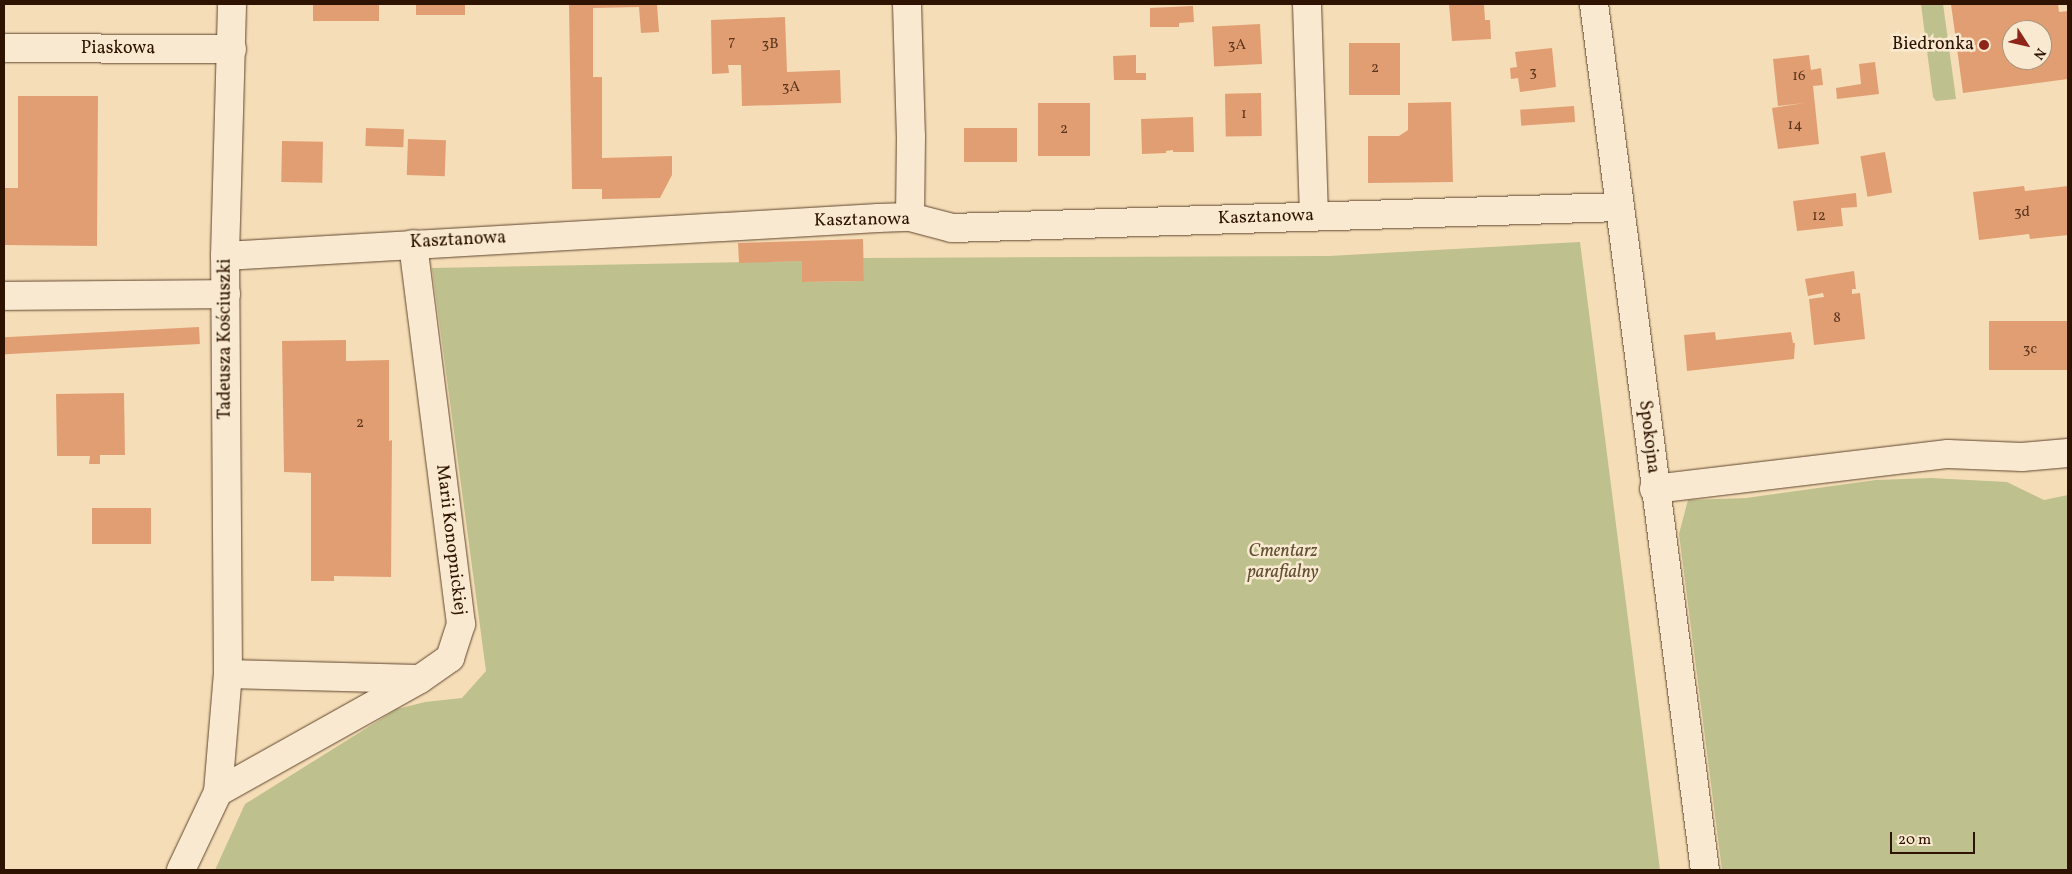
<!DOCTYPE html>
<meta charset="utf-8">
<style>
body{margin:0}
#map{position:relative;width:2072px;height:874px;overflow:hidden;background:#f5ddb7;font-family:Vollkorn,serif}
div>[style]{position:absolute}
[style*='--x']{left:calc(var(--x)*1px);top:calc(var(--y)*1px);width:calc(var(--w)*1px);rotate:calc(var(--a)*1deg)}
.green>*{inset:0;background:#bec08d}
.building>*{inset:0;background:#e29e73;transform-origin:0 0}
.roads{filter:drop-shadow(0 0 1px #60462e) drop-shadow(0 0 1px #60462e)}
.street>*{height:28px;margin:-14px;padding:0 14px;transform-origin:14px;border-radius:14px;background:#f8e9d0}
.dots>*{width:14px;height:14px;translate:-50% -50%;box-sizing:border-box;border:2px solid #f8e9d0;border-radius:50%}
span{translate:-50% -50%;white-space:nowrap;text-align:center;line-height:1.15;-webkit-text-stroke:5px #f8e9d0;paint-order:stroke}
.number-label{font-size:15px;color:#5b361d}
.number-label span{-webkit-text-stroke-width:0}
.poi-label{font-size:18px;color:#2e1300}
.right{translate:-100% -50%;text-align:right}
.street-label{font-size:18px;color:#2e1300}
.park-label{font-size:18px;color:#605031;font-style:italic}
.frame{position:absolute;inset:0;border:5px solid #2e1300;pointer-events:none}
.north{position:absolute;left:2002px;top:20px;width:50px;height:50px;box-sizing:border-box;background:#f8e9d0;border:1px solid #a7937d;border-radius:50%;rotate:125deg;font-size:14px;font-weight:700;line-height:20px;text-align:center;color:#2e1300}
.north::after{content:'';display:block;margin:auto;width:18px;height:22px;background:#8f2418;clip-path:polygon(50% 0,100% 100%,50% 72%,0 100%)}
.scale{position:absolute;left:1890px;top:832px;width:85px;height:22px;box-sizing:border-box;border:2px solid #2e1300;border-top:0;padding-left:6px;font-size:15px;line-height:18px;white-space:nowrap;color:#2e1300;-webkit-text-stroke:4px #f8e9d0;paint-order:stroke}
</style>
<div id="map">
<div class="green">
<div style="clip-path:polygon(1921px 4px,1943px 4px,1956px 99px,1936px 101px,1933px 97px)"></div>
<div style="clip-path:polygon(1580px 242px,1660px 870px,215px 870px,245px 804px,397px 709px,425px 702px,462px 698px,486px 671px,432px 268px,802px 261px,802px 282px,864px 281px,863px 258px,1329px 256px)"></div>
<div style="clip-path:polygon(1931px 478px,2007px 482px,2044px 500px,2068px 495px,2068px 870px,1722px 870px,1679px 534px,1688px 500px,1746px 498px,1876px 480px)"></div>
</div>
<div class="building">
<div style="left:313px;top:4px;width:66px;height:17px"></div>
<div style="left:416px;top:4px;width:49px;height:11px"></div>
<div style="clip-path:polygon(569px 4px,657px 4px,659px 32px,641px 33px,639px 7px,593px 8px,593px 77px,602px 77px,602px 158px,672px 156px,672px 175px,660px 198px,602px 199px,602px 189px,572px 189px)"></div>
<div style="clip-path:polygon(1449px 4px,1484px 4px,1485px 20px,1490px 20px,1491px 39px,1452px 41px)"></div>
<div style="clip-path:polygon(evenodd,1951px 4px,2058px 4px,2059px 12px,2068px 11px,2068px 79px,1963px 93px,1951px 4px,2012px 30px,2042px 30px,2042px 60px,2012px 60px,2012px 30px)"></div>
<div style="clip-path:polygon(1193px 6px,1194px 22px,1179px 23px,1179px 27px,1150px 27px,1150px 8px)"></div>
<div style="clip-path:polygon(785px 17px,787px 72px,840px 70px,841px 103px,742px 106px,741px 65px,728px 65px,729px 73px,712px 74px,711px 20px)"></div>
<div style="left:1260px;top:24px;width:40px;height:48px;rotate:87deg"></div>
<div style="left:1400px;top:43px;width:52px;height:51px;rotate:90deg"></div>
<div style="clip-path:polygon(1552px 48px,1556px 87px,1520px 92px,1518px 78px,1511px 79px,1510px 68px,1517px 67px,1515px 52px)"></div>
<div style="clip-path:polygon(1136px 55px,1136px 73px,1146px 73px,1146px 80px,1114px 80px,1113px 56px)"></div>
<div style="clip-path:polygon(1809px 55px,1811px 70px,1821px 68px,1823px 85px,1813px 86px,1819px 144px,1778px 149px,1772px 108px,1805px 103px,1778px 106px,1773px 59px)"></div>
<div style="clip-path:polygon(1875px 62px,1879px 94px,1837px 99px,1836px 88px,1861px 84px,1859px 64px)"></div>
<div style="left:1261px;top:93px;width:43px;height:36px;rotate:89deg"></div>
<div style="clip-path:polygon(18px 96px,98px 96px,97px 246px,4px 245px,4px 188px,18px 188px)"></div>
<div style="clip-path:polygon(1451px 102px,1453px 182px,1368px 183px,1368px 136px,1399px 136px,1408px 130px,1408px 103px)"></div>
<div style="left:1090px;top:103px;width:53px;height:52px;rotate:90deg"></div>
<div style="left:1574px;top:106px;width:16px;height:54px;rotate:86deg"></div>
<div style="clip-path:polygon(1193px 117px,1194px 152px,1173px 152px,1173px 150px,1166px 151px,1166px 153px,1142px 154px,1141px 119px)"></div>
<div style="left:366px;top:128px;width:38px;height:18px;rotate:2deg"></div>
<div style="left:964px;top:128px;width:53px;height:34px"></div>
<div style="left:408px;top:139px;width:38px;height:36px;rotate:2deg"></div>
<div style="left:282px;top:141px;width:41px;height:41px;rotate:1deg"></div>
<div style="left:1885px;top:152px;width:41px;height:25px;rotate:80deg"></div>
<div style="clip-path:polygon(2024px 186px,2025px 191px,2068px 186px,2068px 235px,2030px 239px,2029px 234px,1979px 240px,1973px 192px)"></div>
<div style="clip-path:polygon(1856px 193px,1857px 207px,1841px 208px,1843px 226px,1797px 231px,1793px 201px)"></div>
<div style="clip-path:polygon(863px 239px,864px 281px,802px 282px,802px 261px,739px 263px,738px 243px)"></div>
<div style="clip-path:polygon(1854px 271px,1856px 289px,1852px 289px,1852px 294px,1860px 293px,1865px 339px,1814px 345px,1809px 299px,1824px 297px,1823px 293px,1808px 296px,1805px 279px)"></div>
<div style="left:2068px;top:321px;width:49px;height:79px;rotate:90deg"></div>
<div style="left:199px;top:327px;width:17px;height:195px;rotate:87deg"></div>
<div style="clip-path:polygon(1715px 332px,1716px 340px,1791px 332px,1793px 343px,1795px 343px,1794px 359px,1687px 371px,1684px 335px)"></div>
<div style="clip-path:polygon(346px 340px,346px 361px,389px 360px,389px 441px,392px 440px,391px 577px,334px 576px,334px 581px,311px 581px,311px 473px,284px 472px,282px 341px)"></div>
<div style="clip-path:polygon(124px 393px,125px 455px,100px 455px,100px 464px,89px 464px,90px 456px,57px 456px,56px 394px)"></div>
<div style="left:92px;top:508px;width:59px;height:36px"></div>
</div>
<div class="roads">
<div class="street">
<div style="--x:907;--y:4;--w:132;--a:88.3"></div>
<div style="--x:911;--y:136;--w:81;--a:90.7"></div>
<div style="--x:1307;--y:4;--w:212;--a:88.1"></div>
<div style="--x:1594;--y:4;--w:873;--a:82.7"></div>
<div style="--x:4;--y:48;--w:228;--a:0.3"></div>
<div style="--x:225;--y:256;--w:654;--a:-3.33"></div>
<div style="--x:878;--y:218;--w:32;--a:-2"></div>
<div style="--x:910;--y:217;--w:43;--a:14.7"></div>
<div style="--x:952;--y:228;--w:667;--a:-1.8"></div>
<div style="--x:4;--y:296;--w:222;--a:-0.5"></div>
<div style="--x:1654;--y:489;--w:296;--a:-6.8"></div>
<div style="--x:1948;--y:454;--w:74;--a:2.3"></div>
<div style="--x:2022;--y:457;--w:46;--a:-5"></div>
<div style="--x:228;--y:674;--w:191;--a:1.5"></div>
<div style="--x:218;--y:792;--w:231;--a:-29.2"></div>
<div style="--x:420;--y:679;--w:37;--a:-35"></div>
<div style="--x:450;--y:658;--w:36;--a:-72"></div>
<div style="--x:461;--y:624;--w:383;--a:-97.2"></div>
<div style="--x:181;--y:870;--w:86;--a:-64.6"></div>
<div style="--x:218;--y:792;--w:118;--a:-85.2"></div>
<div style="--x:228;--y:674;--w:418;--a:-90.4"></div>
<div style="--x:225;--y:256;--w:252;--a:-88.4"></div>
</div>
</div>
<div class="dots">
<div style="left:1984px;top:45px;background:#8f2418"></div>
</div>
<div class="number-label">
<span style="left:732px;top:42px">7</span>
<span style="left:770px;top:45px">3B</span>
<span style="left:1237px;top:46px">3A</span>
<span style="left:1375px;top:69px">2</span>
<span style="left:1533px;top:73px">3</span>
<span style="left:1799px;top:77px">16</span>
<span style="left:791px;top:88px">3A</span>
<span style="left:1244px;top:115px">1</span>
<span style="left:1795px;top:126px">14</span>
<span style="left:1064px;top:130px">2</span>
<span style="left:2022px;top:213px">3d</span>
<span style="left:1819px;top:217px">12</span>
<span style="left:1837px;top:319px">8</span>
<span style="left:2030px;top:350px">3c</span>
<span style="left:360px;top:424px">2</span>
</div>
<div class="poi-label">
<span class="right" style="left:1974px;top:45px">Biedronka</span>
</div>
<div class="street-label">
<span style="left:118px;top:49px">Piaskowa</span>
<span style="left:1266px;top:218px;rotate:-2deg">Kasztanowa</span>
<span style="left:862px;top:221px;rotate:-1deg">Kasztanowa</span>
<span style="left:458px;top:241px;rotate:-3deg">Kasztanowa</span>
<span style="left:226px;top:339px;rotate:-90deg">Tadeusza Kościuszki</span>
<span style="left:1648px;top:437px;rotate:83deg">Spokojna</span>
<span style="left:450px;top:540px;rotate:83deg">Marii Konopnickiej</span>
</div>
<div class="park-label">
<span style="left:1283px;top:563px">Cmentarz<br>parafialny</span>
</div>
<div class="frame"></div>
<div class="north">N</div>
<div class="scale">20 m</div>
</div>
